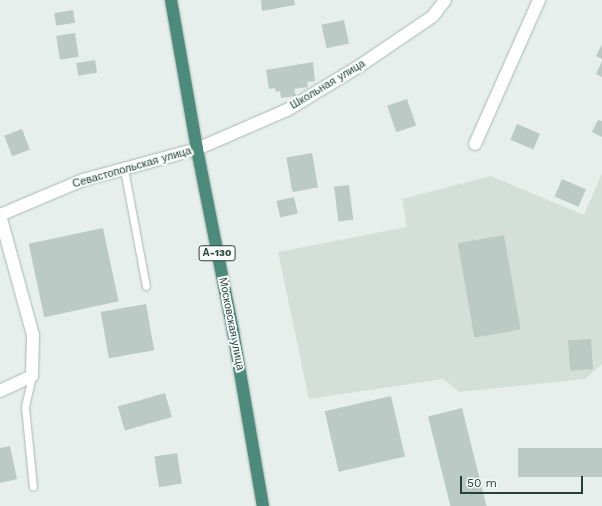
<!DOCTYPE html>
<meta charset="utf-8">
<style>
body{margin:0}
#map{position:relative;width:602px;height:506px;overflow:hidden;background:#e6efeb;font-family:"Work Sans",sans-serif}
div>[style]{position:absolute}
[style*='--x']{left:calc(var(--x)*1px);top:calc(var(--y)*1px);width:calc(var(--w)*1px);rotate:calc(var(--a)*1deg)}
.built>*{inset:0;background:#d4dfda}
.building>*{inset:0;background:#bbcac4;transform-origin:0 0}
.roads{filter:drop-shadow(0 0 1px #a8b8b2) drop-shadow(0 0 1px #a8b8b2)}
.service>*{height:7px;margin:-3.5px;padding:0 3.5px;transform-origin:3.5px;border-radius:3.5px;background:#fff}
.minor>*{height:12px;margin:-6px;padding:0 6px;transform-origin:6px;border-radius:6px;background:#fff}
.trunk>*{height:12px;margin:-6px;padding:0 6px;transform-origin:6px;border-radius:6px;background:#4c8a7c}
span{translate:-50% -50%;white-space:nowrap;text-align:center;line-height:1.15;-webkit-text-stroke:4px #f7fbf9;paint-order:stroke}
.shield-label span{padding:1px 3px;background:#f7fbf9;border:1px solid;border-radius:3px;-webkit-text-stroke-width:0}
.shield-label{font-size:10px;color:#24423a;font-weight:700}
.street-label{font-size:11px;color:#24423a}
.scale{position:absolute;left:460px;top:476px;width:123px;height:18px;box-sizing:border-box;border:2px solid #24423a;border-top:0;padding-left:5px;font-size:12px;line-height:14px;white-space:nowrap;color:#24423a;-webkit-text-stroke:3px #f7fbf9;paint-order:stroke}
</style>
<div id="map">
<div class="built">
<div style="clip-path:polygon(602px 173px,602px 364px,585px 379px,459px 392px,443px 379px,309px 399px,278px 252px,407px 227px,402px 199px,491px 176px,584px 215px)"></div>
</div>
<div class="building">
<div style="clip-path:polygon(261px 0,294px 0,295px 5px,262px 11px)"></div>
<div style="left:73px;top:10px;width:13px;height:19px;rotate:81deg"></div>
<div style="left:344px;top:20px;width:24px;height:23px;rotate:78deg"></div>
<div style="left:75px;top:33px;width:24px;height:19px;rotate:81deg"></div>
<div style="clip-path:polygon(602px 44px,602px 59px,596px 56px)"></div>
<div style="left:95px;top:60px;width:13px;height:19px;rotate:81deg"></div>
<div style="clip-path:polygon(602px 61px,602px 77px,596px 74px)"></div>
<div style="clip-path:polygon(313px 62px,315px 81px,307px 82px,308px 87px,294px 89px,296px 96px,281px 98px,280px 91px,276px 92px,275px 88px,269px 89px,266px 70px)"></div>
<div style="left:407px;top:99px;width:28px;height:21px;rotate:71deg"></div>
<div style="clip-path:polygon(598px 120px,602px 121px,602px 137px,592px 132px)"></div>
<div style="left:517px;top:124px;width:25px;height:17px;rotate:23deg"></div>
<div style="left:22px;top:129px;width:22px;height:19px;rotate:69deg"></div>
<div style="left:312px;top:153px;width:35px;height:26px;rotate:80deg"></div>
<div style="left:562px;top:179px;width:26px;height:19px;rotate:23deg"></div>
<div style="left:349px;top:185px;width:35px;height:15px;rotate:83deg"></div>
<div style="left:294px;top:197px;width:17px;height:18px;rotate:77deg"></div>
<div style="left:103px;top:228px;width:75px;height:76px;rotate:78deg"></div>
<div style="left:504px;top:235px;width:96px;height:47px;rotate:80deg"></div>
<div style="left:146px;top:304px;width:47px;height:46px;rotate:80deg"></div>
<div style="left:591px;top:339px;width:30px;height:23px;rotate:86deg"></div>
<div style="left:165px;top:393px;width:25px;height:49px;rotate:74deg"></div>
<div style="left:391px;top:396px;width:62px;height:68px;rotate:77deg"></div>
<div style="left:462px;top:408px;width:101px;height:35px;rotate:76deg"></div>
<div style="clip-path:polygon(10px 446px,17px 479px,0 483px,0 448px)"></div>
<div style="left:602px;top:448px;width:29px;height:84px;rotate:90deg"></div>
<div style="left:177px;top:453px;width:31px;height:23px;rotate:81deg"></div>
</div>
<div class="roads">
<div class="service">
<div style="--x:124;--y:169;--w:119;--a:79.4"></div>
<div style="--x:32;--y:376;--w:32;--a:103"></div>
<div style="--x:25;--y:407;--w:80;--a:84.3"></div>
</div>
<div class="minor">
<div style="--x:475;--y:144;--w:158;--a:-66"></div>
<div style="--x:0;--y:215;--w:90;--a:-22.9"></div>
<div style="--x:83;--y:180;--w:118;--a:-15.2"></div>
<div style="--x:197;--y:149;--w:98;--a:-23.4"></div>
<div style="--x:287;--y:110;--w:87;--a:-31.3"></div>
<div style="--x:361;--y:65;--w:87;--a:-34.2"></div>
<div style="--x:433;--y:16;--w:20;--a:-53"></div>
<div style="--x:0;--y:391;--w:35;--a:-25"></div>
<div style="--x:32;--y:376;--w:41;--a:-88.6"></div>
<div style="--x:33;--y:335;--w:124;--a:-105.4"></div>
</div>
<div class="trunk">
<div style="--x:171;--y:0;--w:151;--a:80.1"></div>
<div style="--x:197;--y:149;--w:186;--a:78.8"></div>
<div style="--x:233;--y:331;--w:178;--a:80.3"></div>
</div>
</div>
<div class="shield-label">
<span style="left:217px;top:253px">А-130</span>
</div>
<div class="street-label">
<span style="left:328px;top:85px;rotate:-31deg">Школьная улица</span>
<span style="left:132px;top:168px;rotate:-16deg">Севастопольская улица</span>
<span style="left:231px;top:324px;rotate:79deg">Московская улица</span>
</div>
<div class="scale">50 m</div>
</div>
